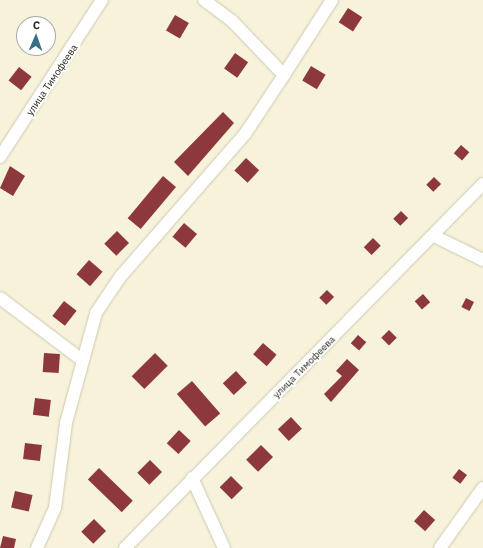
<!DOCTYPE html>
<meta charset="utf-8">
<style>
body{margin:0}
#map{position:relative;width:483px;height:548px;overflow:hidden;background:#f7f2da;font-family:"IBM Plex Sans",sans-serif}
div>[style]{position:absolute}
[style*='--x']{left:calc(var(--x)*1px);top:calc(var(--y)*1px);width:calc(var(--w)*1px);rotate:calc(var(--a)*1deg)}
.building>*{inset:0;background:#8e3939;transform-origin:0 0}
.roads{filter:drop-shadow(0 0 1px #cec9b1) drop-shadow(0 0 1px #cec9b1)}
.minor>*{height:12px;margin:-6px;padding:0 6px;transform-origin:6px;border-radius:6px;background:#fff}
span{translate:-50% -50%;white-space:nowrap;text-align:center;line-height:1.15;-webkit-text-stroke:4px #fff;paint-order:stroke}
.street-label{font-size:10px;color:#2a281f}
.north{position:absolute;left:16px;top:16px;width:40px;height:40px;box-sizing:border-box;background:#fff;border:1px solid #aaa9a5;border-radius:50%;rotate:2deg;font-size:11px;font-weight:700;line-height:16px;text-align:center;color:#2a281f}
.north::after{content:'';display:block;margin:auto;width:14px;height:18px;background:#376e89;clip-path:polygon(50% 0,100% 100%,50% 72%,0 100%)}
</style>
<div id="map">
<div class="building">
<div style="left:348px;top:8px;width:17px;height:17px;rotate:33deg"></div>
<div style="left:175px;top:15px;width:16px;height:18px;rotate:30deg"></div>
<div style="left:235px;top:53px;width:16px;height:19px;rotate:35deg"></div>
<div style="left:311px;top:66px;width:17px;height:17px;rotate:31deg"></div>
<div style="left:19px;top:67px;width:16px;height:17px;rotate:38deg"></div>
<div style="clip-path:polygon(223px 112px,234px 123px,188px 176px,174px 162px)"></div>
<div style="left:461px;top:145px;width:11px;height:11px;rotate:41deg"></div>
<div style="left:246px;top:158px;width:18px;height:17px;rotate:43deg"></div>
<div style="clip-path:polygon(10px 166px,25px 176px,13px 196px,0 188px)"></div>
<div style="left:163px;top:176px;width:17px;height:55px;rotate:40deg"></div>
<div style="left:434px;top:177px;width:10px;height:11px;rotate:45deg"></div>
<div style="left:401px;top:211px;width:10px;height:11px;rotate:45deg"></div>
<div style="left:184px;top:223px;width:17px;height:18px;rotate:40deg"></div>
<div style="left:117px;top:231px;width:17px;height:18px;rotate:45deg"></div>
<div style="left:373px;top:238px;width:11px;height:13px;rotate:45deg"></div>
<div style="left:89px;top:260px;width:18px;height:19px;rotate:41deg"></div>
<div style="left:327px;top:290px;width:10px;height:11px;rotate:45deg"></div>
<div style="left:423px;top:294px;width:11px;height:11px;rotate:49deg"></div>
<div style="left:466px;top:298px;width:9px;height:10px;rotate:27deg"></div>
<div style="left:64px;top:301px;width:16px;height:19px;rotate:38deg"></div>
<div style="left:389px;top:330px;width:11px;height:11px;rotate:45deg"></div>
<div style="left:358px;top:335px;width:11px;height:11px;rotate:41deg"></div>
<div style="left:263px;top:343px;width:18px;height:15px;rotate:41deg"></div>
<div style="left:44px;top:353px;width:16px;height:19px;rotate:4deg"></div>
<div style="left:155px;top:353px;width:18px;height:33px;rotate:45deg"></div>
<div style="clip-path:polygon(347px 359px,359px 370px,331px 402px,324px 394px,342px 376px,336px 371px)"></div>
<div style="left:236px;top:371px;width:16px;height:18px;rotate:47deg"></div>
<div style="left:192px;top:381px;width:43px;height:20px;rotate:49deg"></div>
<div style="left:35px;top:398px;width:16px;height:17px;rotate:7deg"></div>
<div style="left:291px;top:417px;width:16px;height:18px;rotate:47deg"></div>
<div style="left:179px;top:430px;width:16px;height:18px;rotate:43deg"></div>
<div style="left:25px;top:443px;width:17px;height:16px;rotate:7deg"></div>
<div style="left:261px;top:445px;width:17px;height:21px;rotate:45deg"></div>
<div style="left:150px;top:460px;width:17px;height:18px;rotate:45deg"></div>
<div style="left:99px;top:468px;width:47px;height:16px;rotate:44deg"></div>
<div style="left:459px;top:469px;width:10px;height:11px;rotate:37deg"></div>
<div style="left:231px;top:476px;width:17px;height:16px;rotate:45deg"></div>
<div style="left:15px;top:491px;width:18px;height:17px;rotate:13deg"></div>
<div style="left:424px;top:510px;width:15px;height:15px;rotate:42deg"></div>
<div style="left:94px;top:519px;width:17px;height:18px;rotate:45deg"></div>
<div style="clip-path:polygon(3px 536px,16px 539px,14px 548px,0 548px)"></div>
</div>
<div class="roads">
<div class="minor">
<div style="--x:284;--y:75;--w:89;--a:-57.4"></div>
<div style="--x:0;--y:157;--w:187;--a:-57"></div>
<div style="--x:434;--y:236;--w:55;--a:26.1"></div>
<div style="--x:0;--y:298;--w:103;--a:37.1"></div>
<div style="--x:192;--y:478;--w:77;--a:65.4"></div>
<div style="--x:37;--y:548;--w:44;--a:-65.8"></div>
<div style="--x:55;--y:508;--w:86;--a:-82.6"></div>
<div style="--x:66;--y:423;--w:114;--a:-74.7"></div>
<div style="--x:96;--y:313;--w:45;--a:-56"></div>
<div style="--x:121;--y:276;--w:189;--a:-48.9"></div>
<div style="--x:245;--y:134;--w:71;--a:-56.5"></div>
<div style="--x:284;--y:75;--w:75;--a:-133.9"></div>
<div style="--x:232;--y:21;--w:35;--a:-143"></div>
<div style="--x:125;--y:548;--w:511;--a:-45.48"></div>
<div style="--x:440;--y:548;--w:74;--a:-54.4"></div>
</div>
</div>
<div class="street-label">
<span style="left:52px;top:80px;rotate:-56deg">улица Тимофеева</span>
<span style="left:304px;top:367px;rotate:-45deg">улица Тимофеева</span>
</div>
<div class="north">С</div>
</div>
